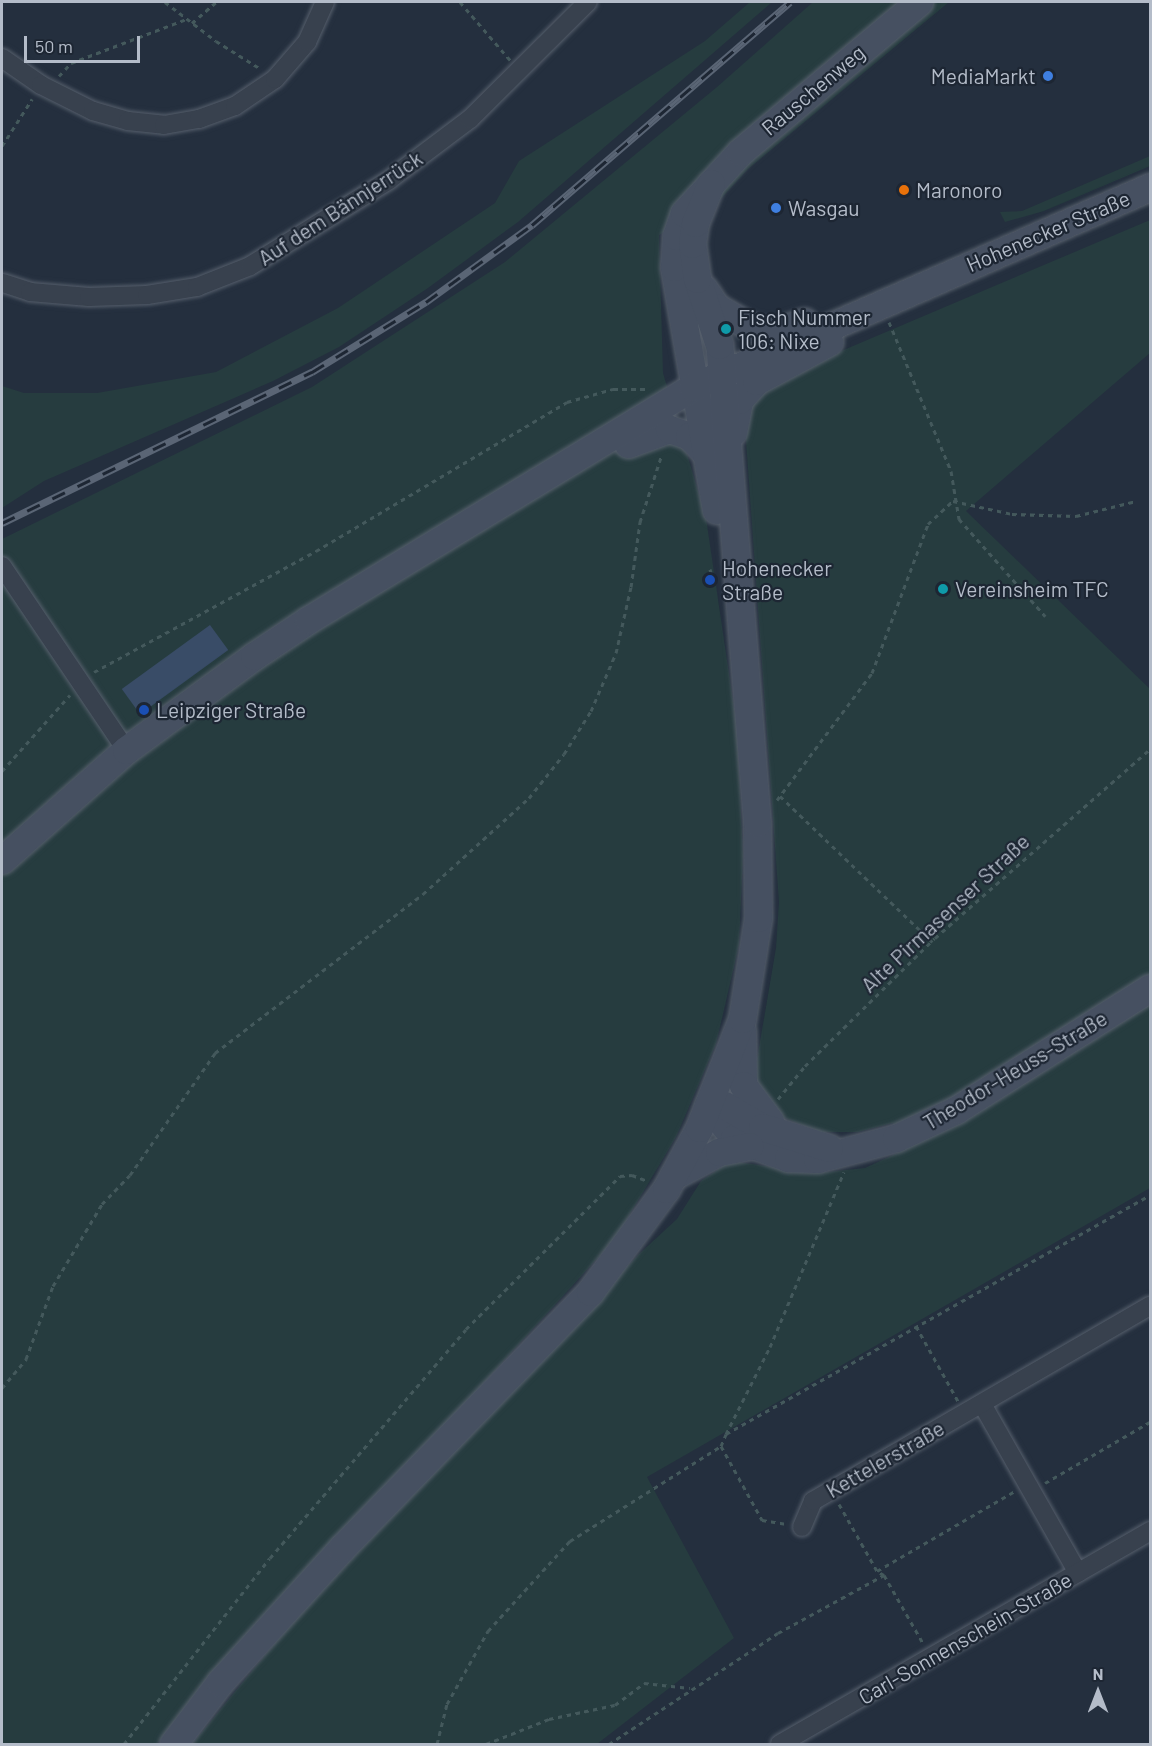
<!DOCTYPE html>
<meta charset="utf-8">
<style>
body{margin:0}
#map{position:relative;width:1152px;height:1746px;overflow:hidden;background:#242f3e;font-family:Barlow,sans-serif}
div>[style]{position:absolute}
[style*='--x']{left:calc(var(--x)*1px);top:calc(var(--y)*1px);width:calc(var(--w)*1px);rotate:calc(var(--a)*1deg)}
.green>*{inset:0;background:#263c3f}
.water>*{inset:0;background:#394c67;transform-origin:0 0}
.path>*{height:3px;margin-top:-1.5px;transform-origin:0;background:repeating-linear-gradient(90deg,#44595c 0 4.5px,transparent 0 9px)}
.roads{filter:drop-shadow(0 0 2px #565f6c) drop-shadow(0 0 2px #565f6c)}
.street>*{height:18px;margin:-9px;padding:0 9px;transform-origin:9px;border-radius:9px;background:#38414e}
.secondary>*{height:27px;margin:-13.5px;padding:0 13.5px;transform-origin:13.5px;border-radius:13.5px;background:#465061}
.rail>*{height:7px;margin-top:-3.5px;transform-origin:0;background:repeating-linear-gradient(90deg,#1d2633 0 14px,#5a6575 0 28px);box-sizing:border-box;border-block:2px solid #5a6575}
.dots>*{width:16px;height:16px;translate:-50% -50%;box-sizing:border-box;border:3px solid #1d2633;border-radius:50%}
span{translate:-50% -50%;white-space:nowrap;text-align:center;line-height:1.15;-webkit-text-stroke:4.5px #1d2633;paint-order:stroke}
.poi-label{font-size:21px;color:#b4bcc9}
.right{translate:-100% -50%;text-align:right}
.left{translate:0 -50%;text-align:left}
.street-label{font-size:21px;color:#b4bcc9}
.frame{position:absolute;inset:0;border:3px solid #b4bcc9;pointer-events:none}
.north{position:absolute;left:1068px;top:1662px;width:60px;height:60px;-webkit-text-stroke:4px #1d2633;paint-order:stroke;rotate:0deg;font-size:16px;font-weight:700;line-height:24px;text-align:center;color:#b4bcc9}
.north::after{content:'';display:block;margin:auto;width:21px;height:27px;background:#b4bcc9;clip-path:polygon(50% 0,100% 100%,50% 72%,0 100%)}
.scale{position:absolute;left:24px;top:36px;width:116px;height:27px;box-sizing:border-box;border:3px solid #b4bcc9;border-top:0;padding-left:8px;font-size:18px;line-height:21px;white-space:nowrap;color:#b4bcc9;-webkit-text-stroke:4px #1d2633;paint-order:stroke}
</style>
<div id="map">
<div class="green">
<div style="clip-path:polygon(750px 2px,772px 2px,518px 222px,428px 288px,339px 347px,273px 381px,44px 481px,2px 508px,2px 386px,24px 393px,97px 393px,216px 372px,338px 308px,495px 203px,519px 161px,705px 41px)"></div>
<div style="clip-path:polygon(813px 2px,949px 2px,748px 169px,715px 205px,659px 235px,663px 373px,706px 518px,737px 728px,743px 856px,739px 945px,716px 1044px,676px 1137px,615px 1239px,394px 1481px,276px 1603px,157px 1744px,2px 1744px,2px 539px,312px 387px,505px 262px,717px 87px)"></div>
<div style="clip-path:polygon(1150px 156px,1150px 166px,1044px 211px,1005px 222px,1000px 212px,1022px 211px)"></div>
<div style="clip-path:polygon(1150px 220px,1150px 353px,966px 511px,1150px 689px,1150px 1188px,647px 1477px,734px 1638px,597px 1744px,192px 1744px,293px 1621px,638px 1255px,677px 1219px,701px 1181px,730px 1161px,816px 1173px,865px 1168px,906px 1149px,893px 1123px,858px 1132px,820px 1132px,782px 1117px,758px 1084px,755px 1071px,776px 948px,779px 902px,745px 427px,750px 404px,780px 377px)"></div>
</div>
<div class="water">
<div style="left:210px;top:625px;width:31px;height:109px;rotate:54deg"></div>
</div>
<div class="path">
<div style="--x:165;--y:2;--w:64;--a:37.4"></div>
<div style="--x:216;--y:41;--w:53;--a:31.9"></div>
<div style="--x:460;--y:2;--w:77;--a:49.2"></div>
<div style="--x:192;--y:23;--w:32;--a:-41"></div>
<div style="--x:59;--y:76;--w:18;--a:-47"></div>
<div style="--x:71;--y:63;--w:124;--a:-20.8"></div>
<div style="--x:2;--y:146;--w:56;--a:-57.4"></div>
<div style="--x:889;--y:322;--w:161;--a:67.4"></div>
<div style="--x:951;--y:471;--w:49;--a:80.5"></div>
<div style="--x:959;--y:519;--w:130;--a:48.4"></div>
<div style="--x:710;--y:569;--w:11;--a:75"></div>
<div style="--x:713;--y:580;--w:3;--a:180"></div>
<div style="--x:94;--y:672;--w:253;--a:-28.6"></div>
<div style="--x:316;--y:551;--w:292;--a:-30.7"></div>
<div style="--x:567;--y:402;--w:48;--a:-15.8"></div>
<div style="--x:613;--y:389;--w:33;--a:0"></div>
<div style="--x:2;--y:771;--w:102;--a:-48.2"></div>
<div style="--x:780;--y:796;--w:211;--a:43.8"></div>
<div style="--x:777;--y:800;--w:159;--a:-53.2"></div>
<div style="--x:872;--y:673;--w:159;--a:-69.4"></div>
<div style="--x:928;--y:524;--w:34;--a:-43"></div>
<div style="--x:953;--y:501;--w:60;--a:12.4"></div>
<div style="--x:1012;--y:514;--w:64;--a:1.8"></div>
<div style="--x:1076;--y:516;--w:62;--a:-14"></div>
<div style="--x:778;--y:1099;--w:43;--a:-50.7"></div>
<div style="--x:805;--y:1066;--w:182;--a:-44.6"></div>
<div style="--x:935;--y:938;--w:286;--a:-41.3"></div>
<div style="--x:916;--y:1326;--w:86;--a:60.8"></div>
<div style="--x:2;--y:1388;--w:38;--a:-50"></div>
<div style="--x:26;--y:1359;--w:78;--a:-69.7"></div>
<div style="--x:53;--y:1286;--w:96;--a:-59.1"></div>
<div style="--x:102;--y:1204;--w:40;--a:-46"></div>
<div style="--x:130;--y:1175;--w:149;--a:-55.1"></div>
<div style="--x:215;--y:1053;--w:262;--a:-37.4"></div>
<div style="--x:423;--y:894;--w:143;--a:-42.2"></div>
<div style="--x:529;--y:798;--w:56;--a:-51.5"></div>
<div style="--x:564;--y:754;--w:51;--a:-57.9"></div>
<div style="--x:591;--y:711;--w:63;--a:-66.7"></div>
<div style="--x:616;--y:653;--w:68;--a:-77.2"></div>
<div style="--x:631;--y:587;--w:66;--a:-82.1"></div>
<div style="--x:640;--y:522;--w:71;--a:-72.1"></div>
<div style="--x:726;--y:1434;--w:97;--a:-63.2"></div>
<div style="--x:770;--y:1347;--w:190;--a:-67.1"></div>
<div style="--x:721;--y:1446;--w:85;--a:61"></div>
<div style="--x:762;--y:1520;--w:25;--a:9"></div>
<div style="--x:1045;--y:1483;--w:121;--a:-30.2"></div>
<div style="--x:839;--y:1504;--w:77;--a:60.4"></div>
<div style="--x:884;--y:1575;--w:78;--a:60.2"></div>
<div style="--x:124;--y:1744;--w:236;--a:-51.9"></div>
<div style="--x:270;--y:1558;--w:301;--a:-49.4"></div>
<div style="--x:466;--y:1329;--w:217;--a:-44.8"></div>
<div style="--x:620;--y:1176;--w:12;--a:-5"></div>
<div style="--x:632;--y:1175;--w:17;--a:21"></div>
<div style="--x:437;--y:1744;--w:41;--a:-76"></div>
<div style="--x:447;--y:1704;--w:84;--a:-60.7"></div>
<div style="--x:488;--y:1631;--w:122;--a:-47.7"></div>
<div style="--x:570;--y:1541;--w:178;--a:-32.2"></div>
<div style="--x:721;--y:1446;--w:13;--a:-67"></div>
<div style="--x:726;--y:1434;--w:487;--a:-29.4"></div>
<div style="--x:486;--y:1744;--w:68;--a:-21.6"></div>
<div style="--x:549;--y:1719;--w:67;--a:-12"></div>
<div style="--x:615;--y:1705;--w:36;--a:-37"></div>
<div style="--x:644;--y:1683;--w:46;--a:6.2"></div>
<div style="--x:609;--y:1744;--w:202;--a:-33.3"></div>
<div style="--x:778;--y:1633;--w:121;--a:-28.7"></div>
<div style="--x:884;--y:1575;--w:8;--a:-150"></div>
<div style="--x:877;--y:1571;--w:160;--a:-30.1"></div>
</div>
<div class="roads">
<div class="street">
<div style="--x:2;--y:58;--w:47;--a:34.7"></div>
<div style="--x:41;--y:85;--w:58;--a:26.6"></div>
<div style="--x:93;--y:111;--w:36;--a:16"></div>
<div style="--x:128;--y:121;--w:36;--a:6"></div>
<div style="--x:164;--y:125;--w:36;--a:-10"></div>
<div style="--x:199;--y:119;--w:38;--a:-20"></div>
<div style="--x:235;--y:106;--w:48;--a:-34"></div>
<div style="--x:275;--y:79;--w:49;--a:-49.1"></div>
<div style="--x:307;--y:42;--w:44;--a:-65.8"></div>
<div style="--x:3;--y:283;--w:28;--a:18"></div>
<div style="--x:30;--y:292;--w:59;--a:4.8"></div>
<div style="--x:89;--y:297;--w:58;--a:-2"></div>
<div style="--x:147;--y:295;--w:51;--a:-9.1"></div>
<div style="--x:197;--y:287;--w:57;--a:-21.6"></div>
<div style="--x:250;--y:266;--w:163;--a:-31.7"></div>
<div style="--x:389;--y:180;--w:101;--a:-37"></div>
<div style="--x:470;--y:119;--w:166;--a:-44.8"></div>
<div style="--x:2;--y:566;--w:222;--a:56"></div>
<div style="--x:982;--y:1404;--w:194;--a:60.4"></div>
<div style="--x:802;--y:1527;--w:28;--a:-67"></div>
<div style="--x:813;--y:1501;--w:389;--a:-30.1"></div>
<div style="--x:780;--y:1744;--w:427;--a:-29.9"></div>
</div>
<div class="secondary">
<div style="--x:704;--y:289;--w:22;--a:56"></div>
<div style="--x:716;--y:307;--w:42;--a:30.3"></div>
<div style="--x:752;--y:328;--w:24;--a:9"></div>
<div style="--x:776;--y:332;--w:30;--a:-20"></div>
<div style="--x:733;--y:432;--w:33;--a:-79"></div>
<div style="--x:739;--y:400;--w:25;--a:-48"></div>
<div style="--x:756;--y:381;--w:83;--a:-28.1"></div>
<div style="--x:628;--y:444;--w:44;--a:-20.1"></div>
<div style="--x:669;--y:429;--w:21;--a:19"></div>
<div style="--x:689;--y:436;--w:21;--a:45"></div>
<div style="--x:716;--y:510;--w:247;--a:-99.8"></div>
<div style="--x:674;--y:267;--w:31;--a:-86"></div>
<div style="--x:676;--y:236;--w:24;--a:-71"></div>
<div style="--x:684;--y:213;--w:83;--a:-47.4"></div>
<div style="--x:740;--y:152;--w:234;--a:-40"></div>
<div style="--x:2;--y:860;--w:166;--a:-41.6"></div>
<div style="--x:126;--y:750;--w:159;--a:-36.3"></div>
<div style="--x:254;--y:656;--w:65;--a:-33.7"></div>
<div style="--x:308;--y:620;--w:449;--a:-31.2"></div>
<div style="--x:692;--y:387;--w:500;--a:-23.6"></div>
<div style="--x:742;--y:1031;--w:54;--a:88.9"></div>
<div style="--x:743;--y:1085;--w:45;--a:53.1"></div>
<div style="--x:708;--y:1105;--w:42;--a:51.8"></div>
<div style="--x:734;--y:1138;--w:58;--a:20.3"></div>
<div style="--x:788;--y:1158;--w:29;--a:2"></div>
<div style="--x:817;--y:1159;--w:82;--a:-14.9"></div>
<div style="--x:896;--y:1138;--w:66;--a:-25"></div>
<div style="--x:956;--y:1110;--w:229;--a:-32.2"></div>
<div style="--x:708;--y:1105;--w:16;--a:0"></div>
<div style="--x:724;--y:1105;--w:44;--a:30.1"></div>
<div style="--x:762;--y:1127;--w:70;--a:17.4"></div>
<div style="--x:673;--y:1176;--w:52;--a:-27.6"></div>
<div style="--x:719;--y:1152;--w:31;--a:-11"></div>
<div style="--x:173;--y:1744;--w:78;--a:-52.8"></div>
<div style="--x:220;--y:1682;--w:181;--a:-47.7"></div>
<div style="--x:342;--y:1548;--w:356;--a:-45.9"></div>
<div style="--x:590;--y:1292;--w:128;--a:-53.6"></div>
<div style="--x:666;--y:1189;--w:69;--a:-61.6"></div>
<div style="--x:699;--y:1128;--w:117;--a:-68.5"></div>
<div style="--x:742;--y:1019;--w:102;--a:-81"></div>
<div style="--x:758;--y:918;--w:95;--a:-90.6"></div>
<div style="--x:757;--y:823;--w:480;--a:-94.5"></div>
<div style="--x:719;--y:345;--w:70;--a:-108.4"></div>
<div style="--x:697;--y:279;--w:35;--a:-98"></div>
<div style="--x:692;--y:244;--w:21;--a:-82"></div>
<div style="--x:695;--y:223;--w:43;--a:-68.2"></div>
</div>
</div>
<div class="rail">
<div style="--x:2;--y:523;--w:345;--a:-26"></div>
<div style="--x:312;--y:372;--w:134;--a:-31.6"></div>
<div style="--x:426;--y:302;--w:131;--a:-36"></div>
<div style="--x:532;--y:225;--w:341;--a:-40.8"></div>
</div>
<div class="dots">
<div style="left:1048px;top:76px;background:#3f7fe0"></div>
<div style="left:904px;top:190px;background:#e8710a"></div>
<div style="left:776px;top:208px;background:#3f7fe0"></div>
<div style="left:726px;top:329px;background:#0f9aa8"></div>
<div style="left:710px;top:580px;background:#1a4fb4"></div>
<div style="left:943px;top:589px;background:#0f9aa8"></div>
<div style="left:144px;top:710px;background:#1a4fb4"></div>
</div>
<div class="poi-label">
<span class="right" style="left:1036px;top:76px">MediaMarkt</span>
<span class="left" style="left:916px;top:190px">Maronoro</span>
<span class="left" style="left:788px;top:208px">Wasgau</span>
<span class="left" style="left:738px;top:329px">Fisch Nummer<br>106: Nixe</span>
<span class="left" style="left:722px;top:580px">Hohenecker<br>Straße</span>
<span class="left" style="left:955px;top:589px">Vereinsheim TFC</span>
<span class="left" style="left:156px;top:710px">Leipziger Straße</span>
</div>
<div class="street-label">
<span style="left:813px;top:90px;rotate:-40deg">Rauschenweg</span>
<span style="left:340px;top:208px;rotate:-33deg">Auf dem Bännjerrück</span>
<span style="left:1048px;top:231px;rotate:-23deg">Hohenecker Straße</span>
<span style="left:945px;top:913px;rotate:-43deg">Alte Pirmasenser Straße</span>
<span style="left:1015px;top:1070px;rotate:-31deg">Theodor-Heuss-Straße</span>
<span style="left:885px;top:1459px;rotate:-30deg">Kettelerstraße</span>
<span style="left:965px;top:1638px;rotate:-30deg">Carl-Sonnenschein-Straße</span>
</div>
<div class="frame"></div>
<div class="north">N</div>
<div class="scale">50 m</div>
</div>
